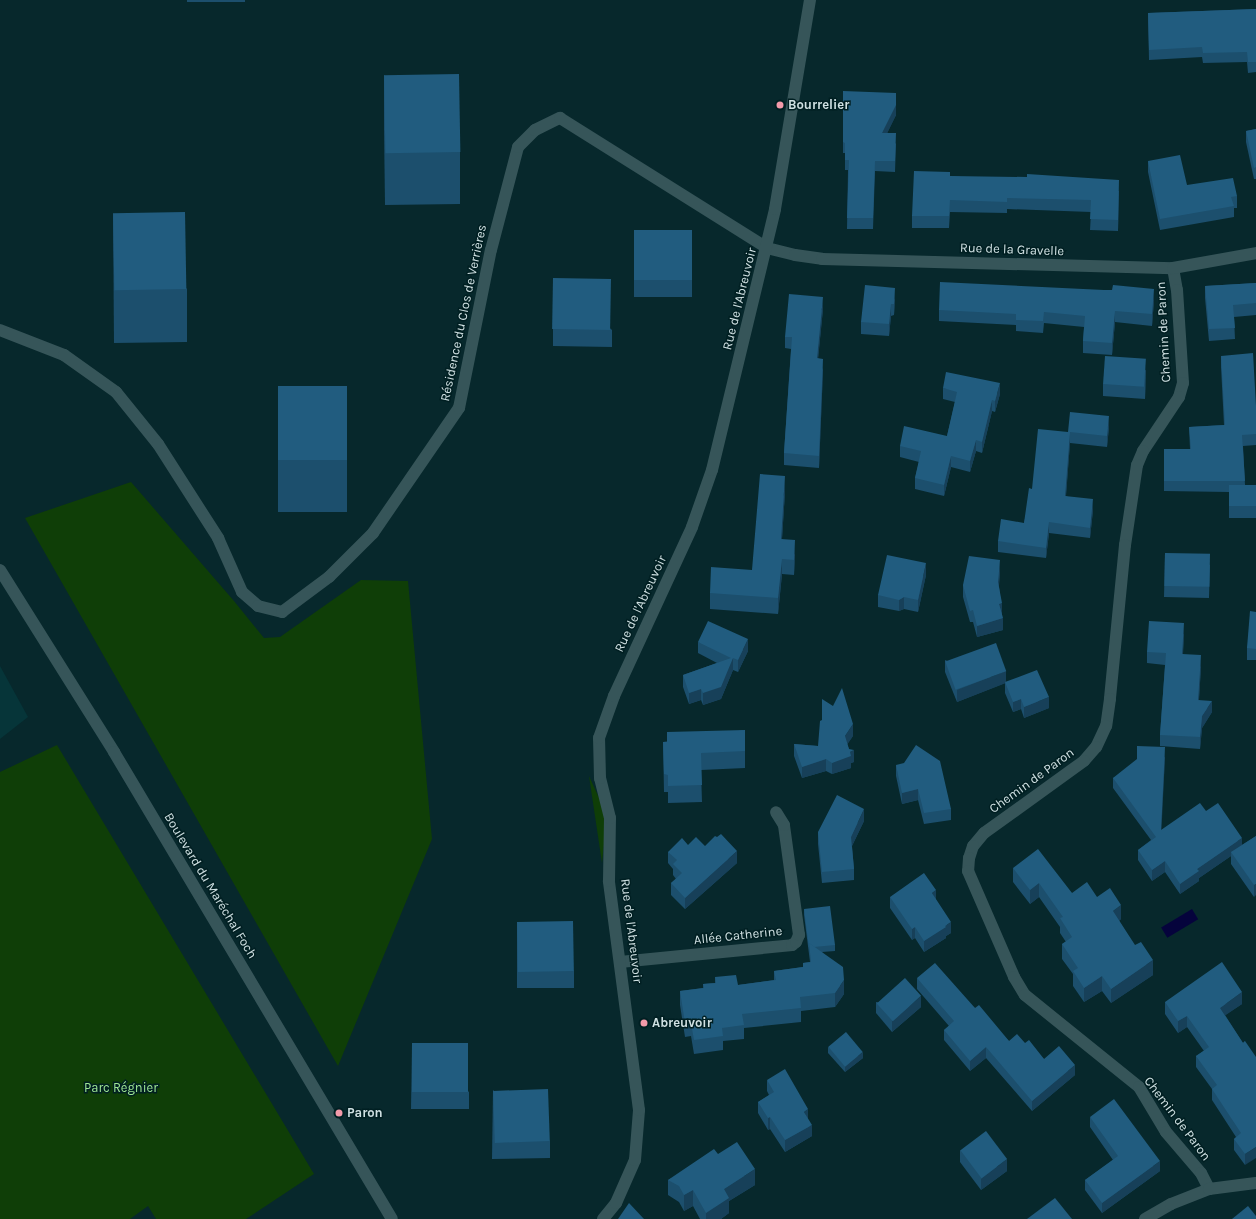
<!DOCTYPE html>
<meta charset="utf-8">
<style>
body{margin:0}
#map{position:relative;width:1256px;height:1219px;overflow:hidden;background:#07282c;font-family:Karla,sans-serif}
div>[style]{position:absolute}
[style*='--x']{left:calc(var(--x)*1px);top:calc(var(--y)*1px);width:calc(var(--w)*1px);rotate:calc(var(--a)*1deg)}
.built>*{inset:0;background:#063539}
.green>*{inset:0;background:#0f3e07}
.water>*{inset:0;background:#05033c;transform-origin:0 0}
.minor>*{height:12px;margin:-6px;padding:0 6px;transform-origin:6px;border-radius:6px;background:#365559}
.wall>*{inset:0;background:#1c4f6d;transform-origin:0 0}
.shaded-wall>*{inset:0;background:#174059}
.building>*{inset:0;background:#215c7f;transform-origin:0 0}
.dots>*{width:11px;height:11px;translate:-50% -50%;box-sizing:border-box;border:2px solid #001f22;border-radius:50%}
span{translate:-50% -50%;white-space:nowrap;text-align:center;line-height:1.15;-webkit-text-stroke:3px #001f22;paint-order:stroke}
.poi-label{font-size:13px;color:#d0e1e3;font-weight:700}
.left{translate:0 -50%;text-align:left}
.street-label{font-size:13px;color:#d0e1e3}
.park-label{font-size:13px;color:#9fe794}
</style>
<div id="map">
<div class="built">
<div style="clip-path:polygon(0 666px,28px 717px,0 739px)"></div>
</div>
<div class="green">
<div style="clip-path:polygon(131px 482px,234px 601px,264px 638px,280px 637px,361px 580px,408px 581px,432px 839px,338px 1066px,25px 518px)"></div>
<div style="clip-path:polygon(57px 745px,314px 1174px,246px 1219px,156px 1219px,148px 1206px,130px 1219px,0 1219px,0 772px)"></div>
<div style="clip-path:polygon(589px 776px,600px 800px,606px 825px,602px 863px)"></div>
</div>
<div class="water">
<div style="left:1192px;top:909px;width:12px;height:36px;rotate:59deg"></div>
</div>
<div class="minor">
<div style="--x:1173;--y:268;--w:22;--a:80"></div>
<div style="--x:1177;--y:290;--w:93;--a:86.3"></div>
<div style="--x:1183;--y:383;--w:15;--a:106"></div>
<div style="--x:1179;--y:397;--w:65;--a:123.7"></div>
<div style="--x:1143;--y:451;--w:15;--a:113"></div>
<div style="--x:1137;--y:465;--w:81;--a:98.5"></div>
<div style="--x:1125;--y:545;--w:155;--a:95.6"></div>
<div style="--x:1110;--y:699;--w:27;--a:98"></div>
<div style="--x:1106;--y:726;--w:23;--a:115"></div>
<div style="--x:1096;--y:747;--w:18;--a:131"></div>
<div style="--x:1084;--y:761;--w:123;--a:144.2"></div>
<div style="--x:984;--y:833;--w:17;--a:130"></div>
<div style="--x:973;--y:846;--w:13;--a:108"></div>
<div style="--x:969;--y:858;--w:13;--a:94"></div>
<div style="--x:968;--y:871;--w:116;--a:66.5"></div>
<div style="--x:1014;--y:977;--w:21;--a:59"></div>
<div style="--x:1025;--y:995;--w:146;--a:38.9"></div>
<div style="--x:1139;--y:1087;--w:52;--a:59"></div>
<div style="--x:1166;--y:1132;--w:54;--a:49.5"></div>
<div style="--x:1201;--y:1173;--w:18;--a:63"></div>
<div style="--x:0;--y:330;--w:69;--a:21.3"></div>
<div style="--x:64;--y:355;--w:64;--a:35.4"></div>
<div style="--x:116;--y:392;--w:67;--a:51.1"></div>
<div style="--x:158;--y:444;--w:112;--a:57.4"></div>
<div style="--x:218;--y:538;--w:59;--a:66"></div>
<div style="--x:242;--y:592;--w:21;--a:41"></div>
<div style="--x:258;--y:606;--w:25;--a:14"></div>
<div style="--x:282;--y:612;--w:59;--a:-36.7"></div>
<div style="--x:329;--y:577;--w:62;--a:-45"></div>
<div style="--x:373;--y:533;--w:152;--a:-55.5"></div>
<div style="--x:459;--y:408;--w:161;--a:-78.6"></div>
<div style="--x:491;--y:250;--w:106;--a:-75.3"></div>
<div style="--x:518;--y:147;--w:24;--a:-45"></div>
<div style="--x:535;--y:130;--w:28;--a:-26"></div>
<div style="--x:560;--y:118;--w:244;--a:32.1"></div>
<div style="--x:767;--y:248;--w:29;--a:14"></div>
<div style="--x:795;--y:255;--w:27;--a:8"></div>
<div style="--x:822;--y:259;--w:351;--a:1.5"></div>
<div style="--x:1173;--y:268;--w:84;--a:-10.2"></div>
<div style="--x:0;--y:570;--w:215;--a:57.9"></div>
<div style="--x:114;--y:752;--w:543;--a:59.24"></div>
<div style="--x:620;--y:962;--w:173;--a:-5.6"></div>
<div style="--x:792;--y:945;--w:5;--a:-37"></div>
<div style="--x:796;--y:942;--w:8;--a:-67"></div>
<div style="--x:799;--y:935;--w:111;--a:-97.8"></div>
<div style="--x:784;--y:825;--w:15;--a:-122"></div>
<div style="--x:603;--y:1219;--w:21;--a:-51"></div>
<div style="--x:616;--y:1203;--w:47;--a:-66.2"></div>
<div style="--x:635;--y:1160;--w:50;--a:-85.4"></div>
<div style="--x:639;--y:1110;--w:231;--a:-97.5"></div>
<div style="--x:609;--y:881;--w:63;--a:-89.1"></div>
<div style="--x:610;--y:818;--w:41;--a:-104"></div>
<div style="--x:600;--y:778;--w:40;--a:-91.4"></div>
<div style="--x:599;--y:738;--w:45;--a:-70.3"></div>
<div style="--x:614;--y:696;--w:186;--a:-65.2"></div>
<div style="--x:692;--y:527;--w:60;--a:-70.7"></div>
<div style="--x:712;--y:470;--w:268;--a:-76.4"></div>
<div style="--x:775;--y:209;--w:212;--a:-80.5"></div>
<div style="--x:1145;--y:1219;--w:30;--a:-30"></div>
<div style="--x:1171;--y:1204;--w:41;--a:-21.5"></div>
<div style="--x:1209;--y:1189;--w:47;--a:-7.3"></div>
</div>
<div class="wall">
<div style="left:187px;top:0;width:58px;height:2px"></div>
<div style="clip-path:polygon(1256px 9px,1256px 72px,1248px 73px,1247px 62px,1203px 63px,1202px 57px,1149px 60px,1148px 13px)"></div>
<div style="clip-path:polygon(384px 75px,460px 152px,460px 204px,385px 205px,384px 128px)"></div>
<div style="clip-path:polygon(843px 91px,896px 115px,887px 133px,896px 144px,895px 172px,875px 171px,873px 229px,847px 229px,848px 170px,845px 170px,845px 153px,843px 153px)"></div>
<div style="clip-path:polygon(1256px 129px,1256px 179px,1254px 179px,1246px 142px,1246px 131px)"></div>
<div style="clip-path:polygon(1148px 161px,1187px 185px,1237px 196px,1237px 208px,1234px 208px,1234px 217px,1160px 230px,1148px 172px)"></div>
<div style="clip-path:polygon(950px 176px,1119px 191px,1118px 231px,1090px 230px,1091px 212px,1007px 209px,1007px 213px,950px 212px,949px 228px,912px 228px,912px 216px)"></div>
<div style="clip-path:polygon(113px 214px,187px 289px,187px 342px,114px 343px)"></div>
<div style="left:634px;top:230px;width:58px;height:67px"></div>
<div style="clip-path:polygon(553px 278px,612px 330px,612px 347px,553px 346px)"></div>
<div style="clip-path:polygon(1256px 283px,1256px 315px,1234px 317px,1235px 339px,1209px 341px,1205px 298px,1205px 286px)"></div>
<div style="clip-path:polygon(895px 299px,894px 315px,891px 316px,889px 336px,861px 334px,861px 322px)"></div>
<div style="clip-path:polygon(1154px 300px,1152px 326px,1115px 322px,1112px 355px,1083px 353px,1083px 341px,1084px 327px,1044px 323px,1043px 333px,1016px 331px,1016px 325px,939px 321px,939px 310px)"></div>
<div style="clip-path:polygon(823px 309px,818px 358px,823px 370px,819px 468px,784px 465px,784px 453px,791px 349px,785px 348px,785px 337px)"></div>
<div style="clip-path:polygon(1221px 356px,1256px 406px,1256px 445px,1243px 446px,1245px 485px,1256px 485px,1256px 518px,1229px 518px,1229px 492px,1164px 491px,1164px 449px,1190px 449px,1189px 427px,1224px 425px,1221px 367px)"></div>
<div style="clip-path:polygon(1146px 370px,1145px 399px,1103px 396px,1103px 384px)"></div>
<div style="left:347px;top:386px;width:126px;height:69px;rotate:90deg"></div>
<div style="clip-path:polygon(943px 388px,1000px 394px,995px 412px,992px 411px,982px 453px,976px 451px,970px 472px,951px 467px,944px 496px,915px 489px,915px 478px,919px 462px,900px 457px,900px 446px,947px 436px,955px 402px,943px 399px)"></div>
<div style="clip-path:polygon(1109px 427px,1107px 447px,1070px 443px,1066px 496px,1093px 510px,1090px 538px,1049px 533px,1046px 558px,998px 552px,998px 541px,1024px 523px,1032px 489px,1068px 432px)"></div>
<div style="clip-path:polygon(785px 492px,782px 539px,795px 555px,794px 575px,782px 574px,778px 614px,710px 609px,710px 593px,752px 570px)"></div>
<div style="clip-path:polygon(1165px 553px,1210px 565px,1209px 598px,1164px 597px)"></div>
<div style="clip-path:polygon(1000px 571px,999px 586px,1002px 614px,1003px 630px,977px 637px,973px 622px,970px 622px,963px 597px,963px 585px)"></div>
<div style="clip-path:polygon(926px 575px,918px 612px,904px 609px,899px 611px,878px 607px,878px 595px)"></div>
<div style="clip-path:polygon(1256px 612px,1256px 660px,1247px 660px,1247px 648px)"></div>
<div style="clip-path:polygon(1184px 634px,1183px 654px,1201px 667px,1199px 700px,1212px 712px,1202px 728px,1200px 749px,1160px 746px,1160px 735px,1165px 665px,1147px 663px,1147px 652px)"></div>
<div style="clip-path:polygon(698px 642px,748px 651px,738px 672px,733px 670px,721px 699px,703px 705px,701px 700px,689px 704px,683px 687px,683px 675px,717px 663px,698px 653px)"></div>
<div style="clip-path:polygon(945px 660px,1006px 682px,1049px 708px,1024px 718px,1021px 709px,1013px 712px,1005px 693px,1005px 683px,957px 702px,945px 672px)"></div>
<div style="clip-path:polygon(745px 730px,745px 768px,701px 770px,702px 802px,668px 803px,668px 792px,664px 792px,663px 742px)"></div>
<div style="clip-path:polygon(853px 736px,847px 744px,854px 762px,851px 763px,851px 768px,832px 774px,826px 771px,802px 778px,794px 756px,794px 744px,818px 746px)"></div>
<div style="clip-path:polygon(1165px 757px,1161px 830px,1206px 811px,1242px 845px,1256px 836px,1254px 897px,1231px 864px,1231px 856px,1199px 878px,1199px 881px,1180px 894px,1165px 872px,1152px 881px,1138px 860px,1138px 850px,1151px 840px,1113px 788px,1113px 778px)"></div>
<div style="clip-path:polygon(896px 765px,951px 809px,951px 820px,924px 824px,918px 800px,902px 804px,896px 776px)"></div>
<div style="clip-path:polygon(864px 821px,852px 846px,854px 869px,854px 880px,822px 883px,818px 844px,818px 832px)"></div>
<div style="clip-path:polygon(688px 845px,705px 846px,737px 863px,685px 909px,671px 895px,671px 883px,676px 879px,673px 875px,673px 869px,668px 863px,668px 852px)"></div>
<div style="clip-path:polygon(1013px 868px,1072px 893px,1097px 897px,1121px 919px,1119px 921px,1153px 975px,1111px 1003px,1102px 991px,1084px 1002px,1073px 986px,1073px 974px,1062px 959px,1062px 944px,1066px 942px,1060px 933px,1060px 927px,1039px 897px,1030px 904px,1013px 882px)"></div>
<div style="clip-path:polygon(890px 897px,936px 900px,951px 933px,946px 936px,946px 938px,924px 952px,915px 938px,912px 940px,890px 908px)"></div>
<div style="clip-path:polygon(804px 909px,835px 945px,835px 951px,822px 952px,844px 994px,835px 1007px,801px 1011px,801px 1022px,744px 1028px,744px 1039px,723px 1041px,723px 1050px,694px 1054px,691px 1036px,685px 1037px,680px 1005px,680px 991px,703px 988px,703px 984px,715px 983px,715px 977px,738px 985px,774px 980px,774px 971px,803px 967px,803px 963px,810px 962px,804px 915px)"></div>
<div style="clip-path:polygon(517px 922px,574px 971px,574px 988px,517px 988px)"></div>
<div style="clip-path:polygon(917px 978px,975px 1008px,1009px 1041px,1025px 1043px,1044px 1059px,1075px 1075px,1032px 1111px,986px 1058px,970px 1071px,944px 1040px,944px 1030px,949px 1026px,917px 989px)"></div>
<div style="clip-path:polygon(876px 1002px,921px 1007px,892px 1032px,876px 1013px)"></div>
<div style="clip-path:polygon(1165px 1002px,1242px 1004px,1225px 1015px,1243px 1043px,1245px 1041px,1245px 1165px,1234px 1150px,1234px 1139px,1236px 1137px,1212px 1100px,1212px 1089px,1196px 1067px,1196px 1056px,1204px 1051px,1187px 1027px,1178px 1033px,1165px 1014px)"></div>
<div style="clip-path:polygon(412px 1043px,469px 1092px,469px 1109px,411px 1109px)"></div>
<div style="clip-path:polygon(828px 1047px,863px 1058px,845px 1072px,828px 1053px)"></div>
<div style="clip-path:polygon(767px 1080px,808px 1120px,812px 1136px,785px 1152px,770px 1129px,768px 1130px,758px 1113px,758px 1102px,769px 1095px,767px 1091px)"></div>
<div style="clip-path:polygon(493px 1090px,550px 1141px,550px 1158px,492px 1159px)"></div>
<div style="clip-path:polygon(1090px 1117px,1160px 1171px,1102px 1213px,1085px 1190px,1085px 1180px,1113px 1160px,1090px 1127px)"></div>
<div style="clip-path:polygon(960px 1150px,1007px 1171px,981px 1190px,960px 1162px)"></div>
<div style="clip-path:polygon(718px 1154px,755px 1185px,729px 1201px,729px 1213px,721px 1219px,700px 1219px,693px 1206px,684px 1211px,679px 1202px,668px 1195px,668px 1180px)"></div>
</div>
<div class="shaded-wall">
<div style="clip-path:polygon(896px 93px,896px 115px,882px 144px,882px 133px)"></div>
<div style="clip-path:polygon(1119px 180px,1119px 191px,1118px 231px,1118px 220px)"></div>
<div style="clip-path:polygon(895px 288px,895px 299px,894px 315px,894px 304px)"></div>
<div style="clip-path:polygon(1154px 289px,1154px 300px,1152px 326px,1152px 314px)"></div>
<div style="clip-path:polygon(823px 297px,823px 309px,817px 370px,817px 358px)"></div>
<div style="clip-path:polygon(891px 304px,891px 316px,889px 336px,889px 324px)"></div>
<div style="clip-path:polygon(1115px 311px,1115px 322px,1112px 355px,1112px 343px)"></div>
<div style="clip-path:polygon(823px 359px,823px 370px,819px 468px,819px 456px)"></div>
<div style="clip-path:polygon(1146px 359px,1146px 370px,1145px 399px,1145px 388px)"></div>
<div style="clip-path:polygon(1000px 383px,1000px 394px,995px 412px,995px 401px)"></div>
<div style="clip-path:polygon(992px 400px,992px 411px,982px 453px,982px 442px)"></div>
<div style="clip-path:polygon(1109px 416px,1109px 427px,1107px 447px,1107px 436px)"></div>
<div style="clip-path:polygon(1070px 432px,1070px 443px,1065px 506px,1065px 496px)"></div>
<div style="clip-path:polygon(976px 440px,976px 451px,970px 472px,970px 461px)"></div>
<div style="clip-path:polygon(951px 456px,951px 467px,944px 496px,944px 485px)"></div>
<div style="clip-path:polygon(785px 476px,785px 492px,781px 554px,781px 539px)"></div>
<div style="clip-path:polygon(1093px 499px,1093px 510px,1090px 538px,1090px 528px)"></div>
<div style="clip-path:polygon(1049px 522px,1049px 533px,1046px 558px,1046px 548px)"></div>
<div style="clip-path:polygon(795px 540px,795px 555px,794px 575px,794px 560px)"></div>
<div style="clip-path:polygon(782px 559px,782px 574px,778px 614px,778px 598px)"></div>
<div style="clip-path:polygon(1000px 560px,1000px 571px,998px 594px,998px 582px)"></div>
<div style="clip-path:polygon(926px 563px,926px 575px,918px 612px,918px 600px)"></div>
<div style="clip-path:polygon(904px 597px,904px 609px,899px 611px,899px 600px)"></div>
<div style="clip-path:polygon(1002px 603px,1002px 614px,999px 604px)"></div>
<div style="clip-path:polygon(1003px 618px,1003px 630px,977px 637px,977px 626px)"></div>
<div style="clip-path:polygon(1184px 623px,1184px 634px,1182px 666px,1182px 654px)"></div>
<div style="clip-path:polygon(748px 639px,748px 651px,738px 672px,738px 660px)"></div>
<div style="clip-path:polygon(1201px 655px,1201px 667px,1198px 712px,1198px 700px)"></div>
<div style="clip-path:polygon(733px 658px,733px 670px,721px 699px,703px 705px,703px 693px)"></div>
<div style="clip-path:polygon(1006px 671px,1006px 683px,957px 702px,957px 690px)"></div>
<div style="clip-path:polygon(701px 689px,701px 700px,689px 704px,689px 693px)"></div>
<div style="clip-path:polygon(1049px 697px,1049px 708px,1024px 718px,1024px 707px)"></div>
<div style="clip-path:polygon(1021px 699px,1021px 709px,1013px 712px,1013px 702px)"></div>
<div style="clip-path:polygon(1212px 701px,1212px 712px,1202px 728px,1200px 749px,1200px 737px,1202px 716px)"></div>
<div style="clip-path:polygon(853px 724px,853px 736px,845px 748px,845px 736px)"></div>
<div style="clip-path:polygon(1165px 747px,1165px 757px,1161px 840px,1161px 830px)"></div>
<div style="clip-path:polygon(854px 750px,854px 762px,851px 763px,851px 768px,832px 774px,832px 763px,850px 752px)"></div>
<div style="clip-path:polygon(826px 759px,826px 771px,802px 778px,802px 767px)"></div>
<div style="clip-path:polygon(918px 789px,918px 800px,902px 804px,902px 793px)"></div>
<div style="clip-path:polygon(864px 809px,864px 821px,851px 848px,851px 837px)"></div>
<div style="clip-path:polygon(1242px 838px,1242px 849px,1231px 852px,1231px 856px,1199px 878px,1199px 881px,1180px 894px,1180px 884px,1197px 869px)"></div>
<div style="clip-path:polygon(737px 851px,737px 863px,685px 909px,685px 898px)"></div>
<div style="clip-path:polygon(1165px 861px,1165px 872px,1152px 881px,1152px 870px)"></div>
<div style="clip-path:polygon(1039px 883px,1039px 897px,1030px 904px,1030px 890px)"></div>
<div style="clip-path:polygon(1256px 884px,1256px 895px,1254px 897px,1254px 885px)"></div>
<div style="clip-path:polygon(936px 890px,936px 901px,932px 893px)"></div>
<div style="clip-path:polygon(1121px 905px,1121px 919px,1113px 925px,1113px 911px)"></div>
<div style="clip-path:polygon(951px 922px,951px 933px,946px 936px,946px 938px,924px 952px,924px 941px)"></div>
<div style="clip-path:polygon(915px 927px,915px 938px,912px 940px,912px 929px)"></div>
<div style="clip-path:polygon(1153px 960px,1153px 975px,1111px 1003px,1111px 989px)"></div>
<div style="clip-path:polygon(1102px 976px,1102px 991px,1084px 1002px,1084px 988px)"></div>
<div style="clip-path:polygon(844px 980px,844px 994px,835px 1007px,835px 993px)"></div>
<div style="clip-path:polygon(1242px 992px,1242px 1004px,1220px 1019px,1220px 1008px)"></div>
<div style="clip-path:polygon(921px 996px,921px 1007px,892px 1032px,892px 1021px)"></div>
<div style="clip-path:polygon(1187px 1016px,1187px 1027px,1178px 1033px,1178px 1021px)"></div>
<div style="clip-path:polygon(986px 1047px,986px 1058px,970px 1071px,970px 1061px)"></div>
<div style="clip-path:polygon(863px 1052px,863px 1058px,845px 1072px,845px 1066px)"></div>
<div style="clip-path:polygon(1075px 1065px,1075px 1075px,1032px 1111px,1032px 1101px)"></div>
<div style="clip-path:polygon(808px 1109px,808px 1120px,804px 1112px)"></div>
<div style="clip-path:polygon(770px 1117px,770px 1129px,768px 1130px,768px 1118px)"></div>
<div style="clip-path:polygon(812px 1125px,812px 1136px,785px 1152px,785px 1140px)"></div>
<div style="clip-path:polygon(1256px 1147px,1256px 1158px,1245px 1165px,1245px 1154px)"></div>
<div style="clip-path:polygon(1007px 1159px,1007px 1171px,981px 1190px,981px 1179px)"></div>
<div style="clip-path:polygon(1160px 1161px,1160px 1171px,1102px 1213px,1102px 1203px)"></div>
<div style="clip-path:polygon(755px 1169px,755px 1185px,729px 1201px,729px 1213px,721px 1219px,706px 1219px,706px 1213px,724px 1189px)"></div>
<div style="clip-path:polygon(693px 1190px,693px 1206px,684px 1211px,684px 1195px)"></div>
</div>
<div class="building">
<div style="clip-path:polygon(1256px 9px,1256px 62px,1248px 62px,1247px 52px,1203px 53px,1202px 47px,1149px 50px,1148px 13px)"></div>
<div style="left:459px;top:74px;width:78px;height:75px;rotate:89deg"></div>
<div style="clip-path:polygon(843px 91px,896px 93px,896px 105px,882px 133px,896px 133px,895px 161px,875px 161px,873px 218px,847px 218px,849px 160px,845px 160px,845px 143px,843px 142px)"></div>
<div style="clip-path:polygon(1256px 129px,1256px 167px,1254px 168px,1246px 131px)"></div>
<div style="clip-path:polygon(1180px 155px,1187px 185px,1233px 178px,1237px 196px,1231px 197px,1234px 206px,1160px 219px,1148px 161px)"></div>
<div style="clip-path:polygon(914px 171px,950px 172px,950px 176px,1027px 177px,1027px 174px,1119px 180px,1118px 220px,1090px 219px,1091px 200px,1007px 198px,1007px 202px,950px 200px,949px 216px,912px 216px)"></div>
<div style="left:185px;top:212px;width:77px;height:72px;rotate:89deg"></div>
<div style="left:634px;top:230px;width:58px;height:50px"></div>
<div style="left:553px;top:278px;width:58px;height:51px;rotate:1deg"></div>
<div style="clip-path:polygon(940px 282px,1104px 290px,1112px 290px,1113px 285px,1154px 289px,1152px 314px,1115px 311px,1112px 343px,1083px 341px,1085px 316px,1044px 312px,1043px 321px,1016px 320px,1016px 314px,939px 310px)"></div>
<div style="clip-path:polygon(1256px 283px,1256px 303px,1233px 305px,1235px 328px,1209px 329px,1205px 286px)"></div>
<div style="clip-path:polygon(865px 285px,895px 288px,894px 304px,891px 304px,889px 324px,861px 322px)"></div>
<div style="clip-path:polygon(789px 294px,823px 297px,817px 358px,823px 359px,819px 456px,784px 453px,792px 337px,785px 337px)"></div>
<div style="clip-path:polygon(1253px 353px,1256px 406px,1256px 434px,1242px 435px,1245px 481px,1164px 481px,1164px 449px,1191px 449px,1189px 427px,1225px 425px,1221px 356px)"></div>
<div style="left:1105px;top:356px;width:41px;height:28px;rotate:4deg"></div>
<div style="clip-path:polygon(946px 372px,1000px 383px,995px 401px,992px 400px,982px 442px,976px 440px,970px 461px,951px 456px,944px 485px,915px 478px,921px 451px,900px 446px,904px 426px,947px 436px,957px 392px,943px 388px)"></div>
<div style="left:347px;top:386px;width:74px;height:69px;rotate:90deg"></div>
<div style="clip-path:polygon(1070px 412px,1109px 416px,1107px 436px,1070px 432px,1065px 496px,1093px 499px,1090px 528px,1049px 522px,1046px 548px,998px 541px,1001px 519px,1024px 523px,1029px 488px,1032px 489px,1038px 429px,1068px 432px)"></div>
<div style="clip-path:polygon(760px 474px,785px 476px,781px 539px,795px 540px,794px 560px,782px 559px,778px 598px,710px 593px,711px 567px,752px 570px)"></div>
<div style="left:1229px;top:485px;width:27px;height:21px"></div>
<div style="left:1165px;top:553px;width:45px;height:33px;rotate:1deg"></div>
<div style="clip-path:polygon(887px 555px,926px 563px,918px 600px,904px 597px,899px 600px,878px 595px)"></div>
<div style="clip-path:polygon(969px 556px,1000px 560px,998px 582px,1002px 603px,999px 604px,1003px 618px,977px 626px,973px 610px,970px 611px,963px 585px)"></div>
<div style="clip-path:polygon(1250px 611px,1256px 612px,1256px 649px,1247px 648px)"></div>
<div style="clip-path:polygon(708px 621px,748px 639px,738px 660px,733px 658px,721px 687px,703px 693px,701px 689px,689px 693px,683px 675px,731px 658px,698px 642px)"></div>
<div style="clip-path:polygon(1149px 621px,1184px 623px,1182px 654px,1201px 655px,1198px 700px,1212px 701px,1202px 716px,1200px 737px,1160px 735px,1166px 653px,1147px 652px)"></div>
<div style="left:996px;top:643px;width:30px;height:54px;rotate:70deg"></div>
<div style="clip-path:polygon(1037px 670px,1049px 697px,1024px 707px,1021px 699px,1013px 702px,1005px 682px)"></div>
<div style="clip-path:polygon(842px 688px,853px 724px,845px 736px,849px 749px,854px 750px,850px 752px,851px 756px,832px 763px,826px 759px,802px 767px,794px 744px,818px 746px,820px 721px,822px 720px,822px 699px,833px 706px)"></div>
<div style="clip-path:polygon(745px 730px,745px 751px,701px 753px,702px 785px,668px 786px,668px 775px,664px 774px,663px 742px,667px 742px,667px 732px)"></div>
<div style="clip-path:polygon(916px 745px,940px 761px,951px 809px,924px 813px,918px 789px,902px 793px,896px 765px,904px 763px)"></div>
<div style="clip-path:polygon(1137px 746px,1165px 747px,1161px 830px,1200px 803px,1206px 811px,1218px 803px,1242px 838px,1197px 869px,1199px 871px,1180px 884px,1165px 861px,1152px 870px,1138px 850px,1156px 837px,1113px 778px,1137px 759px)"></div>
<div style="clip-path:polygon(837px 795px,864px 809px,851px 837px,854px 869px,822px 872px,818px 832px)"></div>
<div style="clip-path:polygon(721px 834px,737px 851px,685px 898px,671px 883px,682px 873px,673px 864px,677px 860px,668px 852px,682px 838px,688px 845px,696px 837px,705px 846px,715px 836px,717px 837px)"></div>
<div style="clip-path:polygon(1256px 836px,1256px 884px,1254px 885px,1231px 852px)"></div>
<div style="clip-path:polygon(1038px 849px,1072px 893px,1087px 882px,1097px 897px,1110px 888px,1121px 905px,1113px 911px,1135px 945px,1141px 942px,1153px 960px,1111px 989px,1102px 976px,1084px 988px,1073px 971px,1078px 968px,1062px 944px,1072px 937px,1060px 918px,1063px 917px,1039px 883px,1030px 890px,1013px 868px)"></div>
<div style="clip-path:polygon(924px 873px,936px 890px,932px 893px,951px 922px,945px 926px,946px 927px,924px 941px,915px 927px,912px 929px,890px 897px)"></div>
<div style="clip-path:polygon(830px 906px,835px 945px,814px 947px,809px 943px,809px 948px,804px 909px)"></div>
<div style="left:573px;top:921px;width:50px;height:56px;rotate:89deg"></div>
<div style="clip-path:polygon(809px 943px,843px 967px,844px 980px,835px 993px,800px 997px,801px 1008px,742px 1014px,744px 1025px,722px 1028px,723px 1036px,694px 1040px,691px 1023px,685px 1023px,680px 991px,704px 988px,703px 984px,716px 983px,715px 977px,736px 975px,738px 985px,776px 980px,774px 971px,803px 967px,803px 963px,811px 962px)"></div>
<div style="clip-path:polygon(1222px 962px,1242px 992px,1220px 1008px,1243px 1043px,1245px 1041px,1256px 1057px,1256px 1147px,1245px 1154px,1234px 1139px,1241px 1133px,1212px 1089px,1217px 1085px,1196px 1056px,1209px 1047px,1187px 1016px,1178px 1021px,1165px 1002px)"></div>
<div style="clip-path:polygon(935px 963px,975px 1008px,979px 1005px,1009px 1041px,1017px 1034px,1025px 1043px,1029px 1040px,1044px 1059px,1059px 1046px,1075px 1065px,1032px 1101px,986px 1047px,970px 1061px,944px 1030px,954px 1021px,917px 978px)"></div>
<div style="left:905px;top:978px;width:24px;height:38px;rotate:48deg"></div>
<div style="left:846px;top:1032px;width:26px;height:23px;rotate:50deg"></div>
<div style="left:412px;top:1043px;width:56px;height:49px"></div>
<div style="clip-path:polygon(785px 1069px,808px 1109px,804px 1112px,812px 1125px,785px 1140px,770px 1117px,768px 1118px,758px 1102px,774px 1092px,767px 1080px)"></div>
<div style="left:548px;top:1089px;width:52px;height:55px;rotate:88deg"></div>
<div style="clip-path:polygon(1114px 1099px,1160px 1161px,1102px 1203px,1085px 1180px,1118px 1156px,1090px 1117px)"></div>
<div style="left:986px;top:1131px;width:35px;height:32px;rotate:53deg"></div>
<div style="clip-path:polygon(737px 1142px,755px 1169px,724px 1189px,729px 1198px,706px 1213px,693px 1190px,684px 1195px,679px 1186px,668px 1180px,714px 1149px,718px 1154px)"></div>
<div style="clip-path:polygon(1055px 1198px,1072px 1219px,1027px 1219px)"></div>
<div style="clip-path:polygon(629px 1203px,644px 1219px,618px 1219px)"></div>
<div style="clip-path:polygon(1248px 1206px,1256px 1216px,1256px 1219px,1232px 1219px)"></div>
</div>
<div class="dots">
<div style="left:780px;top:105px;background:#f39aaa"></div>
<div style="left:644px;top:1023px;background:#f39aaa"></div>
<div style="left:339px;top:1113px;background:#f39aaa"></div>
</div>
<div class="poi-label">
<span class="left" style="left:788px;top:105px">Bourrelier</span>
<span class="left" style="left:652px;top:1023px">Abreuvoir</span>
<span class="left" style="left:347px;top:1113px">Paron</span>
</div>
<div class="street-label">
<span style="left:1012px;top:250px;rotate:2deg">Rue de la Gravelle</span>
<span style="left:740px;top:299px;rotate:-76deg">Rue de l'Abreuvoir</span>
<span style="left:464px;top:313px;rotate:-78deg">Résidence du Clos de Verrières</span>
<span style="left:1164px;top:332px;rotate:-93deg">Chemin de Paron</span>
<span style="left:641px;top:604px;rotate:-65deg">Rue de l'Abreuvoir</span>
<span style="left:1032px;top:781px;rotate:-36deg">Chemin de Paron</span>
<span style="left:210px;top:886px;rotate:59deg">Boulevard du Maréchal Foch</span>
<span style="left:631px;top:931px;rotate:83deg">Rue de l'Abreuvoir</span>
<span style="left:738px;top:936px;rotate:-6deg">Allée Catherine</span>
<span style="left:1177px;top:1119px;rotate:53deg">Chemin de Paron</span>
</div>
<div class="park-label">
<span style="left:121px;top:1088px">Parc Régnier</span>
</div>
</div>
